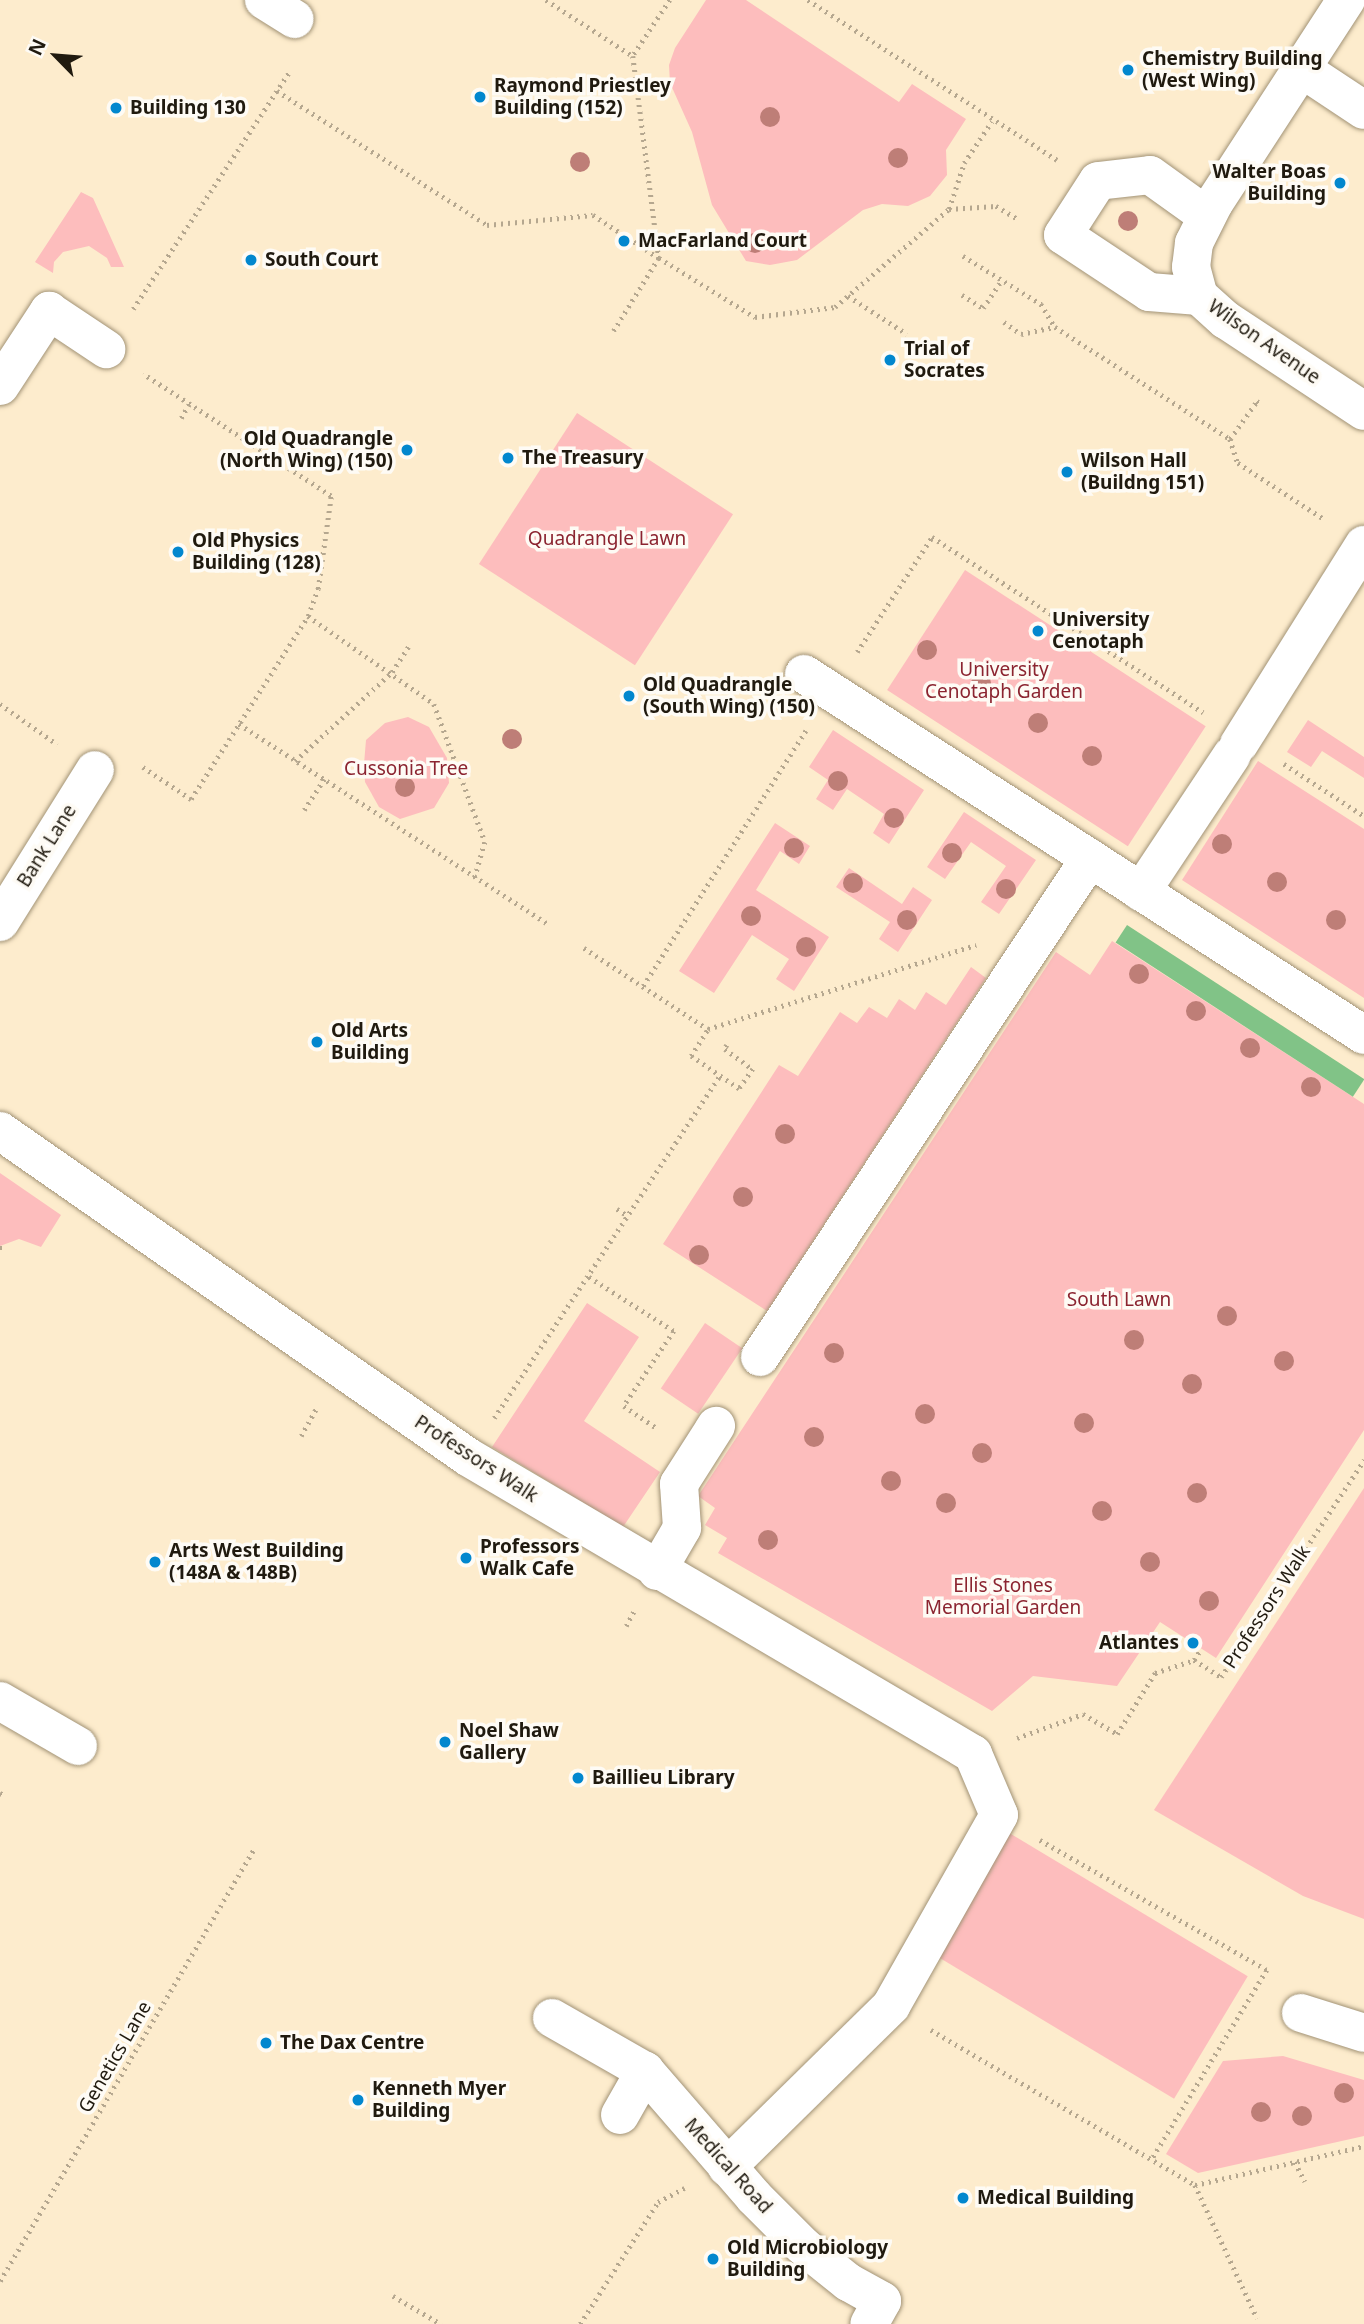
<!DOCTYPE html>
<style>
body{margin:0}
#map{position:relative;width:1364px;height:2324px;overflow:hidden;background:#fdeccd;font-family:"Noto Sans",sans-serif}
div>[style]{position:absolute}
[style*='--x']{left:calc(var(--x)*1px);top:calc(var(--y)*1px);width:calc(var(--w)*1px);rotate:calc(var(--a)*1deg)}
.green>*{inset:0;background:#fdbdbd;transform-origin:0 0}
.water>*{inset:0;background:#81c387;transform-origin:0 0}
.path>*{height:4.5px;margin-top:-2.25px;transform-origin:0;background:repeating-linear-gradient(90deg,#b5a78f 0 2px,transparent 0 7px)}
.roads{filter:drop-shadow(0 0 2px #a29376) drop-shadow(0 0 2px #a29376)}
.minor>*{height:38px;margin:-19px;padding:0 19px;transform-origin:19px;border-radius:19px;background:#fff}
.trees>*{width:20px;height:20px;margin:-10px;border-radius:50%;background:#be7e77}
.dots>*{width:19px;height:19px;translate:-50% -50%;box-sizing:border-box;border:4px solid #fefbf5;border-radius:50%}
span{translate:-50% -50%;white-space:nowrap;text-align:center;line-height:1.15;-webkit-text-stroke:7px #fefbf5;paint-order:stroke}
.poi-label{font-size:19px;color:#201a0f;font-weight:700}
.left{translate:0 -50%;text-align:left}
.right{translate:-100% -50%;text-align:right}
.street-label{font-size:19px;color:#201a0f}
.park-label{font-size:19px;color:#8b2430}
.north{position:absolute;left:21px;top:21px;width:70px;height:70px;-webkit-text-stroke:5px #fefbf5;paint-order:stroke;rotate:295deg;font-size:19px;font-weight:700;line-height:28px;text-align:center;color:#201a0f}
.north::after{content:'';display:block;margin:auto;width:24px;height:32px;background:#201a0f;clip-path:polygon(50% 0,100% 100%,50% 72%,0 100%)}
</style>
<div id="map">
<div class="green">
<div style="clip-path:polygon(706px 0,746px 0,899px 102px,912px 84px,966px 119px,946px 150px,947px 175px,930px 196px,908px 206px,882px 204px,863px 210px,797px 260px,770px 265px,746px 261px,712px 205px,692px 132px,670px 83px,669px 65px,675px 48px)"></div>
<div style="clip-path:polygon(81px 192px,93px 198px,124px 267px,111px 267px,107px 258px,89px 246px,63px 252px,54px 262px,53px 273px,35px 262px)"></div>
<div style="left:577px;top:413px;width:186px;height:180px;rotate:33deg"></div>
<div style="left:965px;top:570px;width:287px;height:143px;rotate:33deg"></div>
<div style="clip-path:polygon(408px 717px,429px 727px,447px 758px,449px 783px,434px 808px,400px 819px,379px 807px,365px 782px,364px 764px,366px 740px,385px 723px)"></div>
<div style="clip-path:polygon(1308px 720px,1364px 757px,1364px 778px,1322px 751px,1311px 767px,1287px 752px)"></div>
<div style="clip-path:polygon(833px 730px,924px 790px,889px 844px,873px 833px,884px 814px,847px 789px,833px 810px,816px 799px,828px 780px,809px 767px)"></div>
<div style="clip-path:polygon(1258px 761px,1364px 829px,1364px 998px,1182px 880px)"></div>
<div style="clip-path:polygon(964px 812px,1036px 860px,999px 914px,981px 902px,1006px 866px,971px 842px,945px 879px,927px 867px)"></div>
<div style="clip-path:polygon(775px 823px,810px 846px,799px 864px,780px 851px,756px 890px,829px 937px,794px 991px,776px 979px,789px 959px,752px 935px,714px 993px,679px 971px)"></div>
<div style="clip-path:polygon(849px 868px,902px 904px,913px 887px,932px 900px,898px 952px,879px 939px,890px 922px,836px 887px)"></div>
<div style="clip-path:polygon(1112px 941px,1364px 1104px,1364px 1430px,1216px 1658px,1160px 1622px,1117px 1686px,1033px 1676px,992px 1711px,718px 1553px,727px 1538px,705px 1525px,715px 1508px,698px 1496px,1056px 952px,1090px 975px)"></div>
<div style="clip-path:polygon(971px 967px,986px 978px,767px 1311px,663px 1244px,779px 1065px,798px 1076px,840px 1012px,857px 1023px,869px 1007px,887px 1018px,899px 999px,915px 1010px,926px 992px,946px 1005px)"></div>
<div style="clip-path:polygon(0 1173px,61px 1215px,41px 1247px,19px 1239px,0 1246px)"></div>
<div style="clip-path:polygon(587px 1303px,639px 1337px,584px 1421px,660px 1472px,623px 1527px,492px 1447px)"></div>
<div style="left:705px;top:1323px;width:45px;height:79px;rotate:34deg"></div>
<div style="clip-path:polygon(1364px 1488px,1364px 1919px,1303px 1896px,1154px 1810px)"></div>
<div style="left:1006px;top:1831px;width:282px;height:143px;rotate:31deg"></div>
<div style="clip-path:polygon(1283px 2056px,1364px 2080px,1364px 2136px,1198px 2173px,1166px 2154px,1223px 2061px)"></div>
</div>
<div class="water">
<div style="left:1127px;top:925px;width:283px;height:21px;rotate:33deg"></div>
</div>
<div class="path">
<div style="--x:546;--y:0;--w:103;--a:32.8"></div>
<div style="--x:670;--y:0;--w:67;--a:123.5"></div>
<div style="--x:633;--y:56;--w:204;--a:82.7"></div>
<div style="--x:659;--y:258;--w:113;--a:31.6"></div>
<div style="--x:755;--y:317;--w:81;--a:-7.1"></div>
<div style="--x:835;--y:307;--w:150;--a:-40.7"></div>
<div style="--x:949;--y:209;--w:47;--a:-3.7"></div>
<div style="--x:996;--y:206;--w:27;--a:31"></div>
<div style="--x:808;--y:0;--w:296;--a:32.7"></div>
<div style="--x:277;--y:91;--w:249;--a:32.5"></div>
<div style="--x:487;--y:225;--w:106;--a:-5.4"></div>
<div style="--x:593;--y:215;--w:79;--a:33.1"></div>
<div style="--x:659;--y:258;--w:86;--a:121.7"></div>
<div style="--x:949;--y:209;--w:48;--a:-71.9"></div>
<div style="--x:964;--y:163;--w:50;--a:-56.3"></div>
<div style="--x:963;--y:256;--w:92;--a:31.6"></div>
<div style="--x:1041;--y:304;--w:27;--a:59"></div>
<div style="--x:1055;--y:327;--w:208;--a:32.6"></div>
<div style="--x:1230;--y:439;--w:25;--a:72"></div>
<div style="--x:1238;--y:463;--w:103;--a:33.1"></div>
<div style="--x:962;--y:295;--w:25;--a:32"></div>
<div style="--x:983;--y:308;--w:34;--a:-56"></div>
<div style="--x:848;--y:296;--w:70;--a:32.8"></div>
<div style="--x:133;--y:309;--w:285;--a:-56.6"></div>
<div style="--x:1004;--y:322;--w:21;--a:35"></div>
<div style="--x:1021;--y:334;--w:35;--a:-12"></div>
<div style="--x:181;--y:418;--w:16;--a:-60"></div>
<div style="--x:1230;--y:439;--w:47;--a:-54.6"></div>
<div style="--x:1257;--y:401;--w:5;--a:37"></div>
<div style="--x:308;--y:616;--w:154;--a:34.9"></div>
<div style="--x:434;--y:704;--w:147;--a:69.7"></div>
<div style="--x:485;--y:842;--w:37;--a:106"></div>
<div style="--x:857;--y:652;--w:137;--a:-56.9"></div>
<div style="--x:932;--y:537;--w:323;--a:32.9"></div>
<div style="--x:0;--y:704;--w:70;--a:35.1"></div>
<div style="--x:239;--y:724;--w:367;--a:32.9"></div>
<div style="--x:295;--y:761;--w:132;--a:-42.5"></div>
<div style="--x:392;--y:672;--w:30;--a:-57"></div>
<div style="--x:1284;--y:764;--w:95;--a:33"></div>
<div style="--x:143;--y:767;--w:58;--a:33.7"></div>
<div style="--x:191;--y:799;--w:217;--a:-57.4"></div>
<div style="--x:308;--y:616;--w:29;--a:-70"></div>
<div style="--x:318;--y:589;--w:94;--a:-82"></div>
<div style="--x:331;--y:496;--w:224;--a:-147"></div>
<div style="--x:304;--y:810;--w:37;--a:-57"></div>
<div style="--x:584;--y:948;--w:148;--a:33.2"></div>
<div style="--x:643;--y:986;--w:303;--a:-57.5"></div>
<div style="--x:727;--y:1045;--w:4;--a:117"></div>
<div style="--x:725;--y:1049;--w:34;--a:36"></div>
<div style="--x:753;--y:1069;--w:24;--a:125"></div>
<div style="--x:739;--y:1089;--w:58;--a:-145.5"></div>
<div style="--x:691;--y:1056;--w:32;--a:-58"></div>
<div style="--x:708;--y:1029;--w:281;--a:-17.4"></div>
<div style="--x:617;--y:1209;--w:13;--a:32"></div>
<div style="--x:0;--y:1248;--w:3;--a:0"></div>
<div style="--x:589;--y:1277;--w:101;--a:32.4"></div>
<div style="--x:674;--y:1331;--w:90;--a:123.7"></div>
<div style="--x:624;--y:1406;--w:41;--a:34.1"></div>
<div style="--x:494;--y:1418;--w:411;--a:-56.6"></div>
<div style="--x:301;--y:1436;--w:31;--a:-61"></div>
<div style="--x:541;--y:1576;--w:20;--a:-60"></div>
<div style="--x:626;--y:1626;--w:17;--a:-62"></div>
<div style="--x:1194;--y:1660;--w:13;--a:-58"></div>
<div style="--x:1017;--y:1738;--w:70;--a:-20"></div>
<div style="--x:1083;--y:1714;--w:39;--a:30"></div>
<div style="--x:1117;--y:1734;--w:72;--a:-58.1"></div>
<div style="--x:1155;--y:1673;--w:41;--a:-18.4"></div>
<div style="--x:1194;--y:1660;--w:32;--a:32"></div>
<div style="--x:1221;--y:1677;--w:260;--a:-56.6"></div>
<div style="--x:0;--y:1793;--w:4;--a:27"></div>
<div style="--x:1040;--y:1840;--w:262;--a:29.8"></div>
<div style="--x:1267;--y:1970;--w:221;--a:121.3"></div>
<div style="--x:931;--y:2030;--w:306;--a:30.4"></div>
<div style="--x:1195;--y:2185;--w:173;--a:-13"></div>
<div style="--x:1295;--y:2162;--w:22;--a:63"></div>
<div style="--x:1195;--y:2185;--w:147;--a:65"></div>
<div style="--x:0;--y:2281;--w:501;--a:-59.55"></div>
<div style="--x:393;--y:2296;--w:56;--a:30.3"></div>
<div style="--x:580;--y:2324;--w:145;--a:-57.4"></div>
<div style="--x:658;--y:2202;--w:30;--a:-28"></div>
</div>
<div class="roads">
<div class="minor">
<div style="--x:264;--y:0;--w:36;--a:32"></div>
<div style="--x:1346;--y:0;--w:242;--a:123"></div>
<div style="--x:1214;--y:203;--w:45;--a:116.6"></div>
<div style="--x:1194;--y:243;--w:24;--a:97"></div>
<div style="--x:1191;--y:267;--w:30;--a:75"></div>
<div style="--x:1199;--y:296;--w:36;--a:42"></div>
<div style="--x:1226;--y:320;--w:165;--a:33.4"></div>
<div style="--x:1302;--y:69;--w:74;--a:33.5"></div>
<div style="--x:1199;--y:296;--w:50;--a:-175.4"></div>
<div style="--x:1149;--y:292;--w:103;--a:-146.5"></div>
<div style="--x:1063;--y:235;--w:64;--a:-57.1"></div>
<div style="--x:1098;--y:181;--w:52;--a:-6.6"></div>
<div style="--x:1150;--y:175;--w:70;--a:35.7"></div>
<div style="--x:0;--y:386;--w:90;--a:-56.8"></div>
<div style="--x:49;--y:311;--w:69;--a:33.7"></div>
<div style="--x:804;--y:674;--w:666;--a:32.81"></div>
<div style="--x:1239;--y:744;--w:235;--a:-57.9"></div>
<div style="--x:1141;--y:892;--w:164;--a:-56.4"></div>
<div style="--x:0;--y:922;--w:179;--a:-58"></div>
<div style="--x:0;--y:1131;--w:570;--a:34.86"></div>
<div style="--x:468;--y:1457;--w:586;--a:30.46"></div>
<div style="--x:973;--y:1754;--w:66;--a:66.9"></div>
<div style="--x:999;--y:1815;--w:219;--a:119.5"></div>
<div style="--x:891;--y:2006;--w:230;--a:135.5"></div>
<div style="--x:760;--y:1357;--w:598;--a:-56.52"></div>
<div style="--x:657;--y:1571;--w:50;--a:-59.8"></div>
<div style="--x:682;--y:1528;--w:44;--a:-93.9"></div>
<div style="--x:679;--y:1484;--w:69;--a:-57.5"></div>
<div style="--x:0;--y:1701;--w:90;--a:30"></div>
<div style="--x:1301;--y:2013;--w:66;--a:17.6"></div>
<div style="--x:552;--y:2018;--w:107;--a:29.7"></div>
<div style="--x:645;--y:2071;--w:167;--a:49.1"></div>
<div style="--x:754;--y:2197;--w:69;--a:45"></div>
<div style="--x:803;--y:2246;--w:58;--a:38.7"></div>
<div style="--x:848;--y:2282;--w:39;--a:29"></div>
<div style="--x:882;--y:2301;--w:26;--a:119"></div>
<div style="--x:620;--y:2115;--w:51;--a:-60.4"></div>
</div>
</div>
<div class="trees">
<div style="left:770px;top:117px"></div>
<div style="left:898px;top:158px"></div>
<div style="left:580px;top:162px"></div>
<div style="left:1128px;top:221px"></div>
<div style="left:755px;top:243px"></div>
<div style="left:927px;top:650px"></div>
<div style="left:981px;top:683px"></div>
<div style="left:1038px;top:723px"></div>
<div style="left:512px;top:739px"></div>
<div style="left:1092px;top:756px"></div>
<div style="left:838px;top:781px"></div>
<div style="left:405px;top:787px"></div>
<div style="left:894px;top:818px"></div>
<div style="left:1222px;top:844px"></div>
<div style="left:794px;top:848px"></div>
<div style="left:952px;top:853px"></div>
<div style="left:1277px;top:882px"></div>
<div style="left:853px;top:883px"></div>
<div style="left:1006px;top:889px"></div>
<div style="left:751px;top:916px"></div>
<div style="left:907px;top:920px"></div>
<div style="left:1336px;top:920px"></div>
<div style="left:806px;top:947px"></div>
<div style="left:1139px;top:974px"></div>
<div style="left:1196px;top:1011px"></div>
<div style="left:1250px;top:1048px"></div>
<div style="left:1311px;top:1087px"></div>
<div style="left:785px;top:1134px"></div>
<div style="left:743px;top:1197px"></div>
<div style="left:699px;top:1255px"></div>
<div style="left:1227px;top:1316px"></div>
<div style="left:1134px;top:1340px"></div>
<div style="left:834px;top:1353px"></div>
<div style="left:1284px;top:1361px"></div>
<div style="left:1192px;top:1384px"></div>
<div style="left:925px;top:1414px"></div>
<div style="left:1084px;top:1423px"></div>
<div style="left:814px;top:1437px"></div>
<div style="left:982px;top:1453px"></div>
<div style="left:891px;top:1481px"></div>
<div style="left:1197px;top:1493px"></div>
<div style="left:946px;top:1503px"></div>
<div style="left:1102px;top:1511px"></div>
<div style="left:768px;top:1540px"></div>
<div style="left:1150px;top:1562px"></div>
<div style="left:1209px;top:1601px"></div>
<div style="left:1344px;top:2093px"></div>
<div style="left:1261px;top:2112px"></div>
<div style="left:1302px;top:2116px"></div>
</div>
<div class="dots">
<div style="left:1128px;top:70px;background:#0287ce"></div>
<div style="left:480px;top:97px;background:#0287ce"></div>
<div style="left:116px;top:108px;background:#0287ce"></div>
<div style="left:1340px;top:183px;background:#0287ce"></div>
<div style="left:624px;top:241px;background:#0287ce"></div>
<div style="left:251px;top:260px;background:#0287ce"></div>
<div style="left:890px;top:360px;background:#0287ce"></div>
<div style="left:407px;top:450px;background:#0287ce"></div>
<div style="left:508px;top:458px;background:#0287ce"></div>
<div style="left:1067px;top:472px;background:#0287ce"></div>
<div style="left:178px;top:552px;background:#0287ce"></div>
<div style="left:1038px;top:631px;background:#0287ce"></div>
<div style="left:629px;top:696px;background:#0287ce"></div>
<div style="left:317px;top:1042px;background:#0287ce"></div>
<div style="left:466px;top:1558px;background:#0287ce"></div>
<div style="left:155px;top:1562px;background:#0287ce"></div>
<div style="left:1193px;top:1643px;background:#0287ce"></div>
<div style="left:445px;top:1742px;background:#0287ce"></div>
<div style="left:578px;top:1778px;background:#0287ce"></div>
<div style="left:266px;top:2043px;background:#0287ce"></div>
<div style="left:358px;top:2100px;background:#0287ce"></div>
<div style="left:963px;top:2198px;background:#0287ce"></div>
<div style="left:713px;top:2259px;background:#0287ce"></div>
</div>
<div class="poi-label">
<span class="left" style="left:1142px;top:70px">Chemistry Building<br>(West Wing)</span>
<span class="left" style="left:494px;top:97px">Raymond Priestley<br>Building (152)</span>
<span class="left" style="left:130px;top:108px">Building 130</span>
<span class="right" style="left:1326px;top:183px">Walter Boas<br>Building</span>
<span class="left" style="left:638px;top:241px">MacFarland Court</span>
<span class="left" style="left:265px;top:260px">South Court</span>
<span class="left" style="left:904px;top:360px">Trial of<br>Socrates</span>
<span class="right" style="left:393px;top:450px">Old Quadrangle<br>(North Wing) (150)</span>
<span class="left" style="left:522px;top:458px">The Treasury</span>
<span class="left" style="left:1081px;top:472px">Wilson Hall<br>(Buildng 151)</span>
<span class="left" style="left:192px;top:552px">Old Physics<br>Building (128)</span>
<span class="left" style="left:1052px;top:631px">University<br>Cenotaph</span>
<span class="left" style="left:643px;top:696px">Old Quadrangle<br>(South Wing) (150)</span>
<span class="left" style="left:331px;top:1042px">Old Arts<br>Building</span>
<span class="left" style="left:480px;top:1558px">Professors<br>Walk Cafe</span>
<span class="left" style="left:169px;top:1562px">Arts West Building<br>(148A &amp; 148B)</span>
<span class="right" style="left:1179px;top:1643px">Atlantes</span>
<span class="left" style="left:459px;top:1742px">Noel Shaw<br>Gallery</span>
<span class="left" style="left:592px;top:1778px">Baillieu Library</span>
<span class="left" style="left:280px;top:2043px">The Dax Centre</span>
<span class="left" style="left:372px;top:2100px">Kenneth Myer<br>Building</span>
<span class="left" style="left:977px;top:2198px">Medical Building</span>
<span class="left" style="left:727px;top:2259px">Old Microbiology<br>Building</span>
</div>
<div class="street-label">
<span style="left:1264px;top:342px;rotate:35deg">Wilson Avenue</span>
<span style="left:47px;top:846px;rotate:-58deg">Bank Lane</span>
<span style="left:476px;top:1459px;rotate:33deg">Professors Walk</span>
<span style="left:1267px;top:1607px;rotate:-57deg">Professors Walk</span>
<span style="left:115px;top:2057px;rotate:-60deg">Genetics Lane</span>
<span style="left:728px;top:2166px;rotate:48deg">Medical Road</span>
</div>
<div class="park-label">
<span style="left:607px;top:539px">Quadrangle Lawn</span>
<span style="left:1004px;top:681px">University<br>Cenotaph Garden</span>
<span style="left:406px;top:769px">Cussonia Tree</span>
<span style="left:1119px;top:1300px">South Lawn</span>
<span style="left:1003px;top:1597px">Ellis Stones<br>Memorial Garden</span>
</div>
<div class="north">N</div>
</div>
